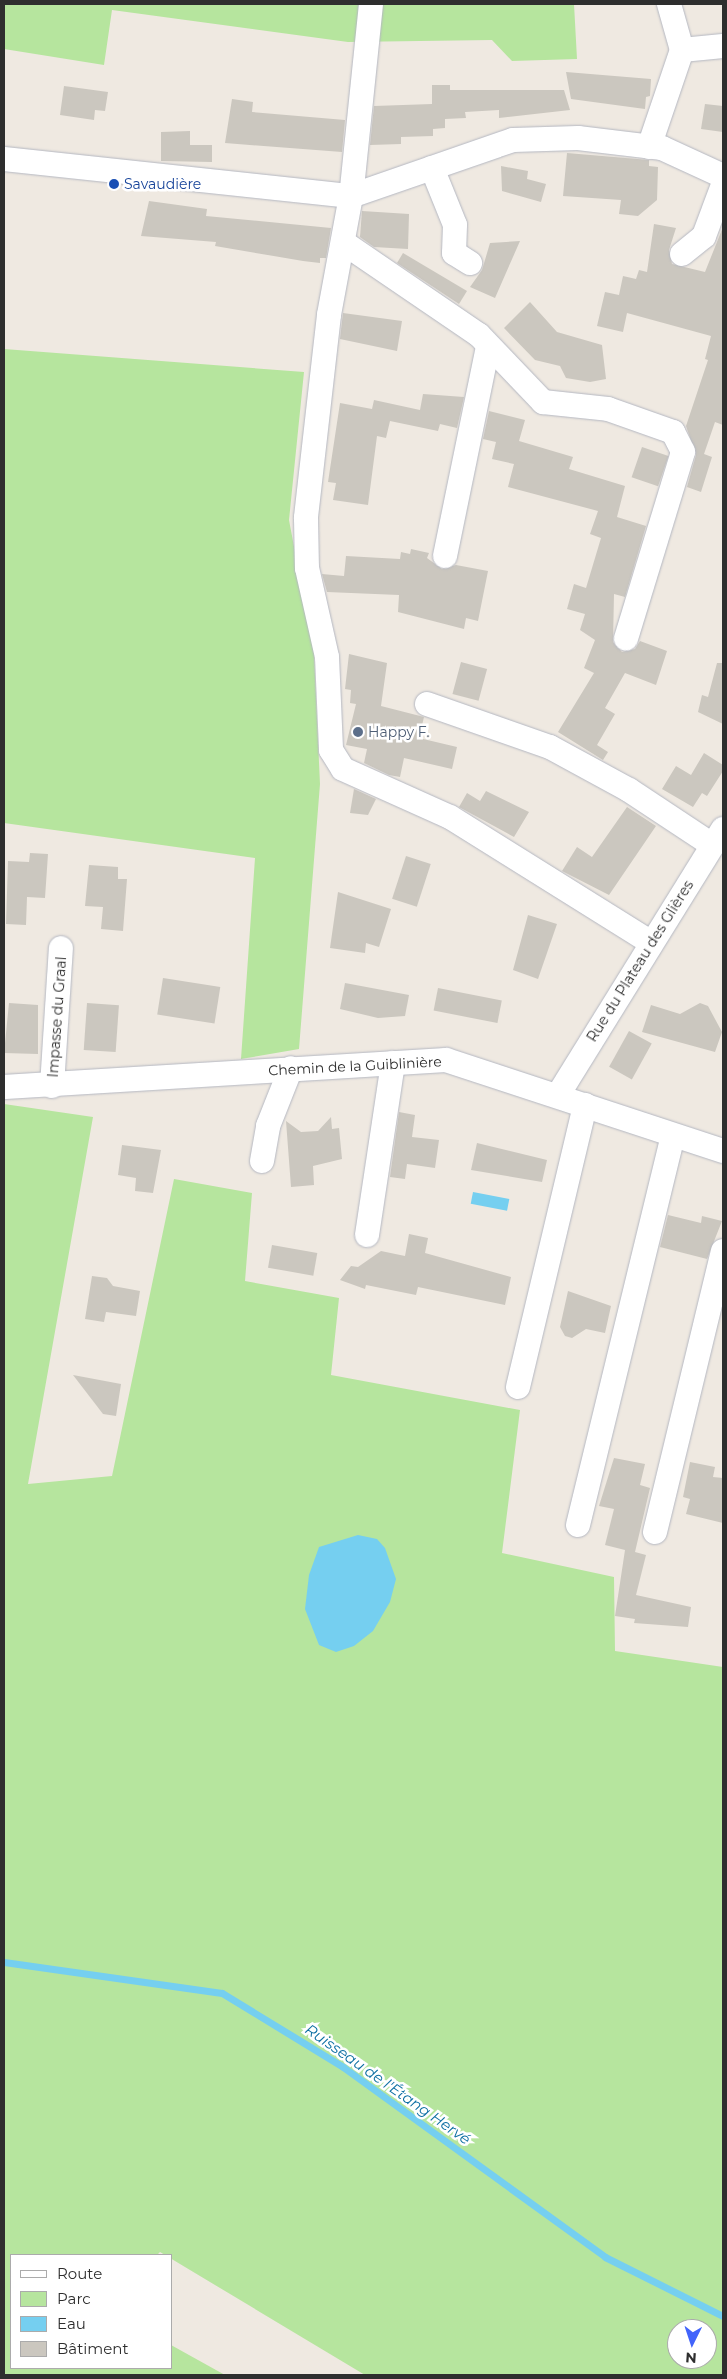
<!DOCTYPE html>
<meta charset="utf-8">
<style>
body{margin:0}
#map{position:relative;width:727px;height:2379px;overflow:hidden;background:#efe9e1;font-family:Montserrat,sans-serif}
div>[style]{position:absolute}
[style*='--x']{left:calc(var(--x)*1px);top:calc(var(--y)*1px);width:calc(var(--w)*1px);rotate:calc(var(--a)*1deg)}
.green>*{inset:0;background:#b6e59e}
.water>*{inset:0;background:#75cff0;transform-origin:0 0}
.stream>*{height:7px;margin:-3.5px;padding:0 3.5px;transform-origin:3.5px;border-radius:3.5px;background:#75cff0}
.building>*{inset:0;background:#cbc7bf;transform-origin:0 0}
.roads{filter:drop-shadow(0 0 1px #b4b7c1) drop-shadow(0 0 1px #b4b7c1)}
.minor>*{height:24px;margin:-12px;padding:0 12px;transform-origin:12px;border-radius:12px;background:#fff}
.dots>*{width:14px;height:14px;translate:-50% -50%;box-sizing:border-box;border:2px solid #fff;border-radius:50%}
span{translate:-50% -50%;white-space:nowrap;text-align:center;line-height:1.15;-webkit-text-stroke:5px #fff;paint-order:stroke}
.transit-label{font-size:14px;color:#164399}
.left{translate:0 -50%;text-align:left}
.service-label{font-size:14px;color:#4e5e75}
.street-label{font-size:14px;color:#2e2e2e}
.water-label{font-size:15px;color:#0d6fa3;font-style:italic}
.frame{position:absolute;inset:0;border:5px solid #2e2e2e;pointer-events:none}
.legend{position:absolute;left:10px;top:2254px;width:162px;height:115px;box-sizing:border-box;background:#fff;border:1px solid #ababab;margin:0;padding:6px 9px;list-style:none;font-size:15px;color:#2e2e2e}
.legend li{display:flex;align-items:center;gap:10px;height:25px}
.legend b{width:25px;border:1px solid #ababab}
.north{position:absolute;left:667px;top:2319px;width:50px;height:50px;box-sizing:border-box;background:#fff;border:1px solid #ababab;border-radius:50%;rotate:184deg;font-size:14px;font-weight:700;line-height:20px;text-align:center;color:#2e2e2e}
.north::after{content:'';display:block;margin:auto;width:18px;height:22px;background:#4264fb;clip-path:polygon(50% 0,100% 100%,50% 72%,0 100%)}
</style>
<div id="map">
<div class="green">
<div style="clip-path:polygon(4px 4px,574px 4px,577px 59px,512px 61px,492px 40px,348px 42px,112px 10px,104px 65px,4px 49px)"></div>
<div style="clip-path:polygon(4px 349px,304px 372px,289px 520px,314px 653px,320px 784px,299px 1049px,241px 1059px,255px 858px,4px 823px)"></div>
<div style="clip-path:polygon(evenodd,4px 1104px,93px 1117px,28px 1484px,112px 1476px,174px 1179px,252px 1193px,245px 1281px,339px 1298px,331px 1375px,520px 1410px,502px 1553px,614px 1577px,615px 1651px,723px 1667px,723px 2375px,365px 2375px,160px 2252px,157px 2255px,11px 2255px,11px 2368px,171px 2368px,171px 2345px,225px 2375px,4px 2375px,4px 1104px,677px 2329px,707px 2329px,707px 2359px,677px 2359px,677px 2329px)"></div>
</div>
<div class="water">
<div style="left:473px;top:1192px;width:37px;height:12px;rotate:11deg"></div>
<div style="clip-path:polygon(358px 1535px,377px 1539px,385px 1548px,396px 1579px,390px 1602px,373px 1631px,354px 1646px,336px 1652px,319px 1645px,305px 1609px,309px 1575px,319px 1547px)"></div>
</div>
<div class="stream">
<div style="--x:4;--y:1962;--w:220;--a:8.1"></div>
<div style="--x:222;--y:1993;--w:142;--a:31.4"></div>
<div style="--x:343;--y:2067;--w:324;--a:35.9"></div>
<div style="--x:605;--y:2257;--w:132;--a:26.6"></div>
</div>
<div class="building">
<div style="clip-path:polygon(566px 72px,651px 79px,650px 96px,646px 97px,645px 109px,571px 99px)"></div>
<div style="clip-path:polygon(432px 85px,450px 85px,450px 90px,564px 90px,570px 110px,499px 118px,499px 110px,465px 112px,466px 118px,445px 119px,445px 128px,433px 129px,433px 136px,401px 137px,401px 144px,370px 145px,374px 106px,432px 104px)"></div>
<div style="clip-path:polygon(64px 86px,108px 92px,105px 111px,95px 110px,94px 120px,60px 115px)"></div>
<div style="clip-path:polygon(232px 99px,253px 102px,252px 112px,345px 120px,342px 152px,225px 143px)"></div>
<div style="clip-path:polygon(705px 104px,723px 106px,723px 132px,701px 129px)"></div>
<div style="clip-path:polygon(190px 131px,190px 145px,212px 145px,212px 162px,161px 161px,161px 132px)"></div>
<div style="clip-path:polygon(567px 153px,649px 160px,649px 166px,658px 167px,657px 200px,638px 216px,619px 214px,621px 200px,563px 196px)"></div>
<div style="clip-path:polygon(501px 166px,528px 171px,527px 179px,546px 184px,541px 202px,502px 191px)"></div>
<div style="clip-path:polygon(149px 201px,207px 209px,206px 216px,331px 228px,326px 258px,320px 258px,320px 263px,303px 261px,215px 246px,216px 242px,141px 236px)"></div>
<div style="clip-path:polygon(362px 211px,409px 214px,408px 249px,374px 247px,360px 237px)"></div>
<div style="clip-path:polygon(654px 224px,676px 228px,669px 250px,672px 264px,705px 272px,723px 227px,723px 425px,715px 422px,704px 454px,712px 457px,701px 492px,687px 487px,696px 455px,686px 426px,708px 360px,705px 359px,711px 336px,627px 313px,623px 332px,597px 326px,605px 292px,619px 295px,623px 276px,636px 279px,639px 270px,647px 272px)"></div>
<div style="clip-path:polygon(520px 241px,495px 298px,470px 287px,482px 270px,490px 243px)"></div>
<div style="clip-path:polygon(403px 253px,467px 291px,459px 304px,397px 263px)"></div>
<div style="clip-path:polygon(530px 302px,557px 332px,602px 345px,606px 379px,590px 382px,566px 378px,560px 366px,535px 360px,504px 328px)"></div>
<div style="clip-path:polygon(343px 313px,402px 321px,397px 351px,340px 339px)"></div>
<div style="clip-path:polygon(423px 394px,464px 397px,457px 428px,440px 424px,438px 431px,390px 421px,386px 438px,377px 436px,368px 505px,333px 500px,336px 483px,328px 482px,340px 403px,372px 409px,374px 400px,420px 410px)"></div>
<div style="clip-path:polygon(489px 411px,525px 420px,519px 441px,573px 457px,569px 469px,625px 486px,617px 517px,646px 526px,625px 597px,614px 594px,613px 642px,622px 652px,635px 649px,640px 641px,667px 651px,656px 685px,625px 673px,605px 708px,615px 714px,597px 745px,608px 752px,603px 760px,558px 732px,594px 673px,584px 668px,595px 640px,580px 630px,585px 614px,567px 609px,574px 584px,586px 588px,601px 538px,590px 534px,598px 511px,508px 487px,514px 464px,492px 459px,496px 442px,483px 439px)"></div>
<div style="left:642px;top:447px;width:28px;height:32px;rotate:19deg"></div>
<div style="clip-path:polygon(411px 549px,429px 553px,427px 558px,442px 569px,456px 565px,488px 571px,478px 621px,466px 618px,464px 629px,398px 612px,399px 595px,327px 592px,322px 574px,344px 576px,346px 556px,400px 559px,401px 552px,410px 554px)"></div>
<div style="clip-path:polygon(349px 654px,387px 663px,381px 706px,424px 717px,419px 738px,457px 747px,452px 769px,404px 758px,400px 777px,389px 775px,364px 763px,367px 749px,346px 745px,356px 704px,350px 703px,351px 690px,345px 689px)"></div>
<div style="left:461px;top:662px;width:27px;height:33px;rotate:15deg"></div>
<div style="clip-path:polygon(717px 663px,723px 663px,723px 724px,698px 712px,702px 695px,708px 697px)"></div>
<div style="clip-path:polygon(704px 753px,723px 765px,723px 771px,707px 796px,702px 793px,693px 807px,662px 789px,676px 766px,691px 775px)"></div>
<div style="clip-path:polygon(354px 789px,376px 799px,368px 815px,350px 813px)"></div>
<div style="clip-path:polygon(486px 791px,529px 812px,514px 837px,459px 807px,467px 793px,480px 801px)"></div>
<div style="clip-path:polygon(627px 807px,656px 826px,609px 895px,562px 871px,577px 847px,592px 857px)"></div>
<div style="clip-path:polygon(30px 853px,48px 854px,45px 898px,27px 897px,26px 925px,6px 924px,8px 861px,29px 862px)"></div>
<div style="left:406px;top:856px;width:26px;height:45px;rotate:18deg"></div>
<div style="clip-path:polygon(89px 865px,118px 867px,118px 879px,127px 879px,123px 931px,101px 929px,103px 907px,85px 906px)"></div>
<div style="clip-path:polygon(338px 892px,391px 909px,379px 947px,366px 943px,365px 953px,330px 948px)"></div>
<div style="clip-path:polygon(528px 915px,557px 924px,538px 979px,513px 970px)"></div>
<div style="left:163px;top:978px;width:58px;height:37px;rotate:9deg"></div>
<div style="clip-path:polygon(345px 983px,409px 995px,405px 1016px,378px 1018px,340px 1009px)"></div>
<div style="left:438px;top:988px;width:65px;height:23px;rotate:11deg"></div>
<div style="clip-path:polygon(9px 1003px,38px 1005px,38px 1054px,4px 1053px)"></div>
<div style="left:87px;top:1003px;width:32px;height:47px;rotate:4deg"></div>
<div style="clip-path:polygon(700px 1003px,708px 1006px,722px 1032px,715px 1052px,642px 1032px,651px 1005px,680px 1014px)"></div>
<div style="left:629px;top:1031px;width:26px;height:41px;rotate:29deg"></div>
<div style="clip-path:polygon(399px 1112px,415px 1115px,412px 1137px,439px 1140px,435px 1168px,407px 1164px,405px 1179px,390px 1177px)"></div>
<div style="clip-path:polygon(331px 1117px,332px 1129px,339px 1128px,342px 1159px,313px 1166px,314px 1185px,291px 1187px,286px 1121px,301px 1132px,318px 1131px)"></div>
<div style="clip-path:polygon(477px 1143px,547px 1160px,542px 1182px,471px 1170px)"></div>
<div style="clip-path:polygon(122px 1145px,161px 1150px,153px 1193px,135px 1191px,136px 1178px,118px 1175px)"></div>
<div style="clip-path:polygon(668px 1215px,701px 1223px,702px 1216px,722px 1221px,707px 1259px,660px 1247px)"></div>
<div style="clip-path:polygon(409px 1234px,428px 1238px,425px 1253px,511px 1277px,505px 1305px,418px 1287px,416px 1295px,366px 1285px,365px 1289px,340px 1280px,351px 1266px,358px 1267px,381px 1251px,405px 1256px)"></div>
<div style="left:272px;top:1245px;width:46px;height:23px;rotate:10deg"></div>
<div style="clip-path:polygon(92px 1276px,107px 1278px,113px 1286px,140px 1291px,136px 1316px,106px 1312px,104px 1322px,85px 1319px)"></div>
<div style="clip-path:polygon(568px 1291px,611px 1306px,605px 1333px,586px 1329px,572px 1338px,565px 1336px,560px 1327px)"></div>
<div style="clip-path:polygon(73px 1375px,121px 1384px,116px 1416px,103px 1414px)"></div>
<div style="clip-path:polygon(614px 1458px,645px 1464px,640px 1485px,650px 1488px,635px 1552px,646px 1555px,636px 1595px,691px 1607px,688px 1627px,634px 1623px,635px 1619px,615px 1616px,625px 1550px,605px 1545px,614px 1509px,599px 1506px)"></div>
<div style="clip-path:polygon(690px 1462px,715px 1467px,713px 1477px,723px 1478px,723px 1523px,686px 1514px,690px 1499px,683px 1497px)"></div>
</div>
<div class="roads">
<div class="minor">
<div style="--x:371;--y:4;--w:193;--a:95.9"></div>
<div style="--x:351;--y:196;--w:121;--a:100.5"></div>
<div style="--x:329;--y:315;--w:204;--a:96.5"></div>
<div style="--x:306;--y:518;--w:50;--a:88.9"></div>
<div style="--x:307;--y:568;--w:91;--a:77.3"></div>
<div style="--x:327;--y:657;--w:93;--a:87.5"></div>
<div style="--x:331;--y:750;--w:22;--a:58"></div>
<div style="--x:343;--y:769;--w:117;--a:24.2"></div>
<div style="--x:450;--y:817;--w:236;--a:32"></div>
<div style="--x:682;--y:50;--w:41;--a:-5.6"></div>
<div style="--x:649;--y:147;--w:102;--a:-71.2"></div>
<div style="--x:682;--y:50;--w:48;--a:-105.8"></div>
<div style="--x:4;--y:159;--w:349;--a:6.1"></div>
<div style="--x:351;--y:196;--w:171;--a:-19.1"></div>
<div style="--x:513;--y:140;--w:65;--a:-1.8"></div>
<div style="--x:578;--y:138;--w:85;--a:6.8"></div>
<div style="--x:662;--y:148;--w:67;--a:24.7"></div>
<div style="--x:432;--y:168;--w:61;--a:68"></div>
<div style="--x:455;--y:225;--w:28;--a:92"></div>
<div style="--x:454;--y:253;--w:19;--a:32"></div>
<div style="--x:344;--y:243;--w:163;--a:34.3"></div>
<div style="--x:479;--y:335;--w:93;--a:46.3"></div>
<div style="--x:543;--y:402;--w:65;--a:6.1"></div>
<div style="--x:608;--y:409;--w:69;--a:19.5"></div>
<div style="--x:673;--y:432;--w:22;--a:63"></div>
<div style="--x:683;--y:452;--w:195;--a:107"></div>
<div style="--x:682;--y:254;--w:28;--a:-39"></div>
<div style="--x:704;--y:236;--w:54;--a:-69.6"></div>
<div style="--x:445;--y:556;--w:214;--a:-78.4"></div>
<div style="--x:427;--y:704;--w:130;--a:19.3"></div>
<div style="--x:550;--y:747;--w:90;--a:28.6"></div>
<div style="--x:629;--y:790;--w:100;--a:33.5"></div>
<div style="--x:52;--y:1086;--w:138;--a:-86.3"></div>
<div style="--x:4;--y:1087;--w:443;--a:-3.5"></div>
<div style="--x:446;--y:1060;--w:292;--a:18.2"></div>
<div style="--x:558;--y:1095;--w:313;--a:-58.2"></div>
<div style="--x:262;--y:1161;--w:36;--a:-80"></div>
<div style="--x:268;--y:1126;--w:62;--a:-68.4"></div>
<div style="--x:367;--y:1235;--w:174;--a:-81.4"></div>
<div style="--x:518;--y:1387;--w:290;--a:-76.6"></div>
<div style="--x:578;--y:1525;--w:401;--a:-76.3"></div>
<div style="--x:655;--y:1532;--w:289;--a:-76.4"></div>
</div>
</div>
<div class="dots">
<div style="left:114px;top:184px;background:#1a4fb4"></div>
<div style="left:358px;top:732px;background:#5c6f8a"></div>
</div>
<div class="transit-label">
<span class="left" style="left:124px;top:184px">Savaudière</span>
</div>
<div class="service-label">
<span class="left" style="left:368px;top:732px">Happy F.</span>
</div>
<div class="street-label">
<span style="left:640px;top:961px;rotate:-58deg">Rue du Plateau des Glières</span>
<span style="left:57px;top:1017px;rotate:-86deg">Impasse du Graal</span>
<span style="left:355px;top:1066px;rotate:-3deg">Chemin de la Guiblinière</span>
</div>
<div class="water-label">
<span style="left:388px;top:2084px;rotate:35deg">Ruisseau de l'Étang Hervé</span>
</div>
<div class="frame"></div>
<ul class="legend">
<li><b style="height:6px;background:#fff"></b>Route</li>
<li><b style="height:14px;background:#b6e59e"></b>Parc</li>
<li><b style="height:14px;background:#75cff0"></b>Eau</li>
<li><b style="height:14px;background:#cbc7bf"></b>Bâtiment</li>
</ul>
<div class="north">N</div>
</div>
